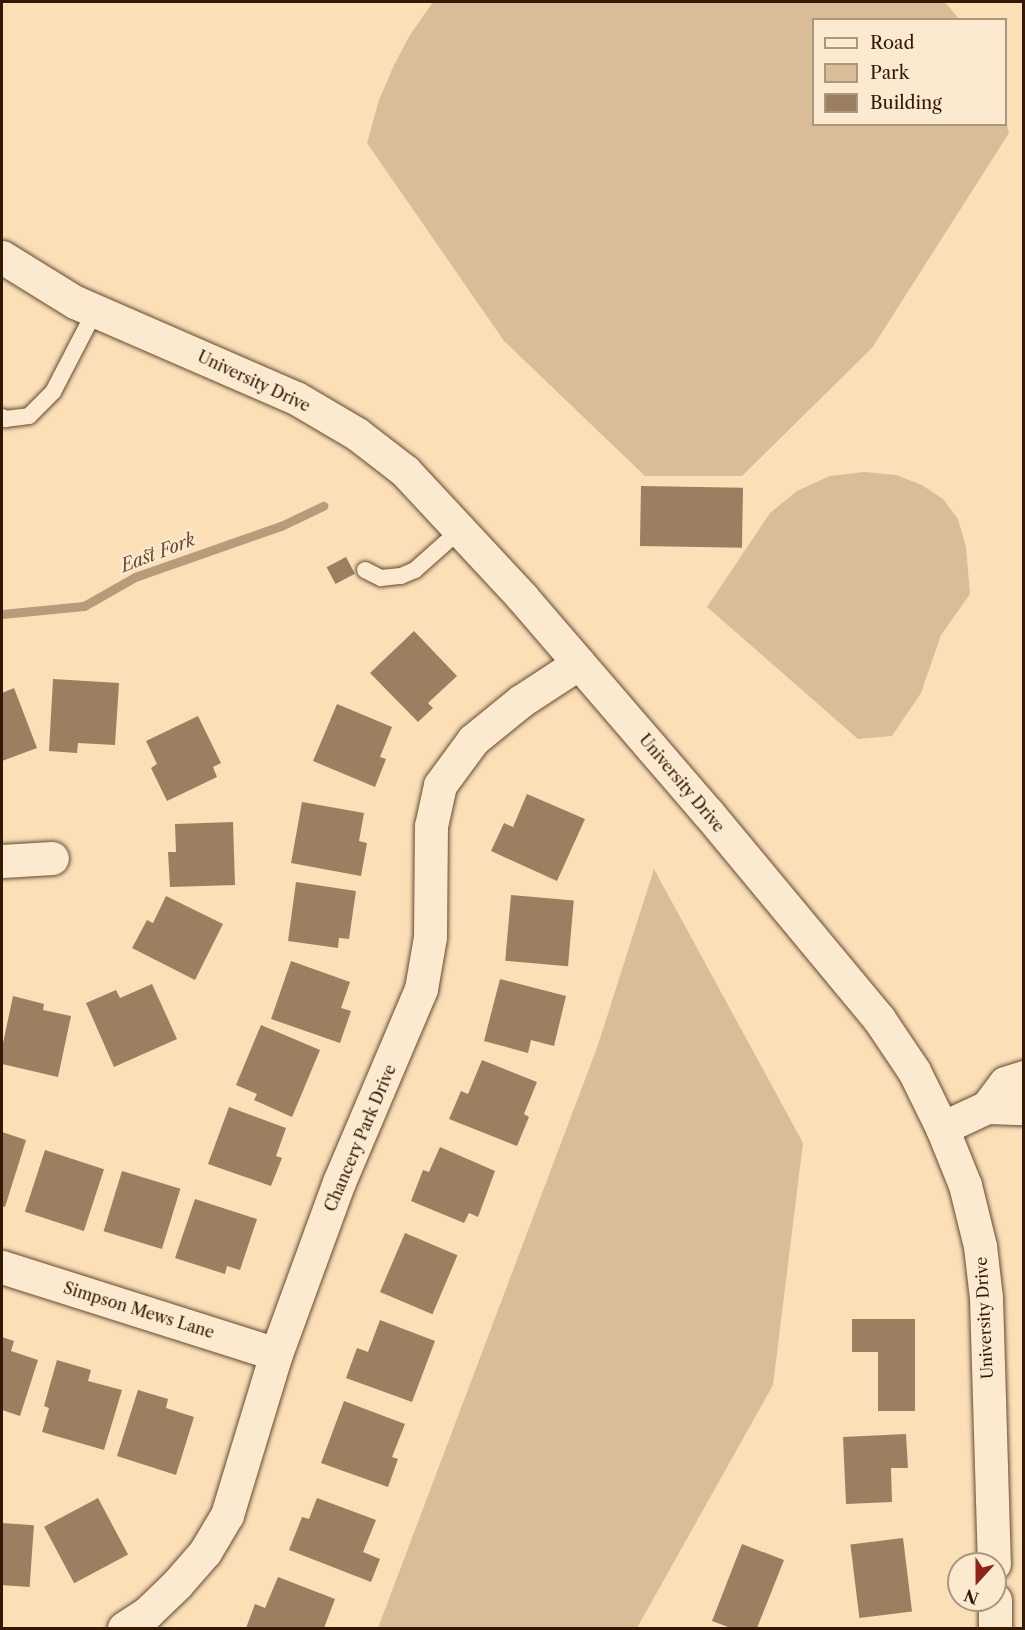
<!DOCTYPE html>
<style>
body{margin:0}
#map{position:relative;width:1025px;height:1630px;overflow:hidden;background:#fbdfb7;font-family:"Libre Caslon Text",serif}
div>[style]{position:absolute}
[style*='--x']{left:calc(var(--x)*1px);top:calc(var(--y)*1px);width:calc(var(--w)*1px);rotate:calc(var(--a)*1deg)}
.green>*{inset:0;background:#d9bd99}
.stream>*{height:9px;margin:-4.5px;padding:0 4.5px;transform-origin:4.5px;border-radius:4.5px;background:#b79b7a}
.building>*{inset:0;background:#9b7f61;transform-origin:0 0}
.roads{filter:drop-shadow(0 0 2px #664a31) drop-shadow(0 0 2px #664a31)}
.service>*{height:16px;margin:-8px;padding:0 8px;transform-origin:8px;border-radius:8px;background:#fcead0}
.minor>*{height:33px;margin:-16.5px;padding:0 16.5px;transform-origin:16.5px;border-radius:16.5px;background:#fcead0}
span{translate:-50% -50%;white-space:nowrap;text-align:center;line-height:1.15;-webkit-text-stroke:4.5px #fcead0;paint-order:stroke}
.street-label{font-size:16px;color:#341804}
.water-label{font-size:18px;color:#684c33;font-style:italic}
.frame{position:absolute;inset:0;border:3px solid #341804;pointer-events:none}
.legend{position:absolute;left:812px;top:18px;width:195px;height:108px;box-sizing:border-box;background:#fcead0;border:2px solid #ac967e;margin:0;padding:8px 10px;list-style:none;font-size:18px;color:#341804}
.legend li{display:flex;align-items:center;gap:12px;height:30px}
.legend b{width:30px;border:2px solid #ac967e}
.north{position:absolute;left:947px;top:1552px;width:60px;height:60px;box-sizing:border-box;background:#fcead0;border:2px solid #ac967e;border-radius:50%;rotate:201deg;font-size:16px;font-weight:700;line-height:24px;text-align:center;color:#341804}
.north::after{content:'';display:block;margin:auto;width:21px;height:27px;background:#8f2418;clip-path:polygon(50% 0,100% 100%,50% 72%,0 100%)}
</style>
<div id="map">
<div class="green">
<div style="clip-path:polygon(433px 2px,945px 2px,959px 19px,814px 20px,814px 124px,1006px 124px,1006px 122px,1009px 133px,872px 348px,742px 476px,645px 476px,504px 341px,367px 143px,379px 100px,394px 65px,410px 35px)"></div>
<div style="clip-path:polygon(864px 472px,896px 475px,922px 485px,943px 499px,958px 519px,966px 547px,970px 594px,941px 635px,921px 693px,892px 736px,858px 739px,707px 607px,770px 513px,797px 491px,830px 476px)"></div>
<div style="clip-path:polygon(654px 869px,803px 1143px,773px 1385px,637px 1628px,378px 1628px,598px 1045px)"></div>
</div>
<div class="stream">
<div style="--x:2;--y:614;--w:82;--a:-5.6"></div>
<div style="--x:84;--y:606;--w:59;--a:-29.6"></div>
<div style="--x:135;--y:577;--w:155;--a:-19.3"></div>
<div style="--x:281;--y:526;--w:47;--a:-25.5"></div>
</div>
<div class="building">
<div style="left:641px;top:486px;width:102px;height:60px;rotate:1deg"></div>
<div style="left:346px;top:557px;width:19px;height:22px;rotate:62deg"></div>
<div style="clip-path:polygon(414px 631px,457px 676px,428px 703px,433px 708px,418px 722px,370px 673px)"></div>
<div style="clip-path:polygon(53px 679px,119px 683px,115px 745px,78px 743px,77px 753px,49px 751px)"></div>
<div style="clip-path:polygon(14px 688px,37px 748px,2px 761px,2px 693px)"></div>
<div style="clip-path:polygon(337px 704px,392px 727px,380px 757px,386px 759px,375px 787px,313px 761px)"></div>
<div style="clip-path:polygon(198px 716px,221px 763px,213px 767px,217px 777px,167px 801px,151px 768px,157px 764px,146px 741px)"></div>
<div style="clip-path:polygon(527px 794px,585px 819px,557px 881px,491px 851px,504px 823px,513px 827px)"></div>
<div style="clip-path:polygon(302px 802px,364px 813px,359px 841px,367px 843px,361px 876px,291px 863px)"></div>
<div style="clip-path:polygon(233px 822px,235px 885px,170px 887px,168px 852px,176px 852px,175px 824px)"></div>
<div style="clip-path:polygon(296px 882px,356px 891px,349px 939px,339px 938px,338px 948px,288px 941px)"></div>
<div style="left:511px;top:895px;width:63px;height:66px;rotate:5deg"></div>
<div style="clip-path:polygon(166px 896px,223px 924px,195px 980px,132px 948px,147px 920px,153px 923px)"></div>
<div style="clip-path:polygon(291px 961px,350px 982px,341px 1008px,351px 1011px,340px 1043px,271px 1019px)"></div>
<div style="clip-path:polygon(500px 979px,566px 996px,554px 1046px,531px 1040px,528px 1053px,484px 1041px)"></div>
<div style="clip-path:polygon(152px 984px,177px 1039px,114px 1067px,86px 1003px,116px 990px,120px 998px)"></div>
<div style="clip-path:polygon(13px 996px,44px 1004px,43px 1010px,71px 1016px,58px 1077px,2px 1064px,2px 1048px)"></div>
<div style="clip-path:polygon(261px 1025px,320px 1050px,292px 1117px,254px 1100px,257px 1094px,236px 1085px)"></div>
<div style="clip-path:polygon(482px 1060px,537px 1082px,524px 1114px,529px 1117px,517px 1146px,449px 1119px,461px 1091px,468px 1094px)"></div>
<div style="clip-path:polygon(229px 1107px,286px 1128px,276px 1156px,282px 1158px,271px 1186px,208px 1164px)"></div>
<div style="clip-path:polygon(2px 1132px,26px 1140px,5px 1207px,2px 1206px)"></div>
<div style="clip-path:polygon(440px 1147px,495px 1171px,478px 1217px,469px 1213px,464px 1223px,411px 1201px,423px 1170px,429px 1172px)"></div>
<div style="left:45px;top:1150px;width:62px;height:65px;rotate:18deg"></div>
<div style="left:122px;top:1171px;width:61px;height:63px;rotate:17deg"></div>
<div style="clip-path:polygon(195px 1199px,257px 1219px,240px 1270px,227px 1266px,225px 1274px,175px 1258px)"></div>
<div style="left:405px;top:1233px;width:57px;height:64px;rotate:23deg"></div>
<div style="clip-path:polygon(852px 1319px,915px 1319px,915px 1411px,878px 1411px,878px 1352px,852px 1352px)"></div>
<div style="clip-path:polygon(380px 1320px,435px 1341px,412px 1402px,346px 1378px,357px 1348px,368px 1352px)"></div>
<div style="clip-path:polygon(2px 1337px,14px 1341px,11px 1351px,38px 1360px,20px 1416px,2px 1410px)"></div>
<div style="clip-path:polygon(57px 1360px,91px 1370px,88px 1381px,122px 1390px,104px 1450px,42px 1432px,49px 1408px,44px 1406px)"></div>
<div style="clip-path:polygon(138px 1390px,168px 1399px,166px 1408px,194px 1417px,176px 1475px,117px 1456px)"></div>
<div style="clip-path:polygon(344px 1401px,405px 1424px,392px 1457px,398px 1459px,388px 1487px,321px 1463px)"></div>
<div style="clip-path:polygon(906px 1434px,908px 1468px,891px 1468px,892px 1502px,846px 1504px,843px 1437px)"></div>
<div style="left:98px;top:1498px;width:64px;height:61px;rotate:62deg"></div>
<div style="clip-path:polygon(317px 1498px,376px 1520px,363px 1552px,380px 1559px,371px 1582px,289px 1550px,302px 1517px,309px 1519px)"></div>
<div style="left:2px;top:1523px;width:32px;height:62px;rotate:4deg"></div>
<div style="left:903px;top:1538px;width:74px;height:53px;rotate:83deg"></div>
<div style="clip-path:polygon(742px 1544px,784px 1560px,757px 1628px,731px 1628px,712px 1621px)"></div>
<div style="clip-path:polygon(278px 1577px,335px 1599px,324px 1628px,246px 1628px,255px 1604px,265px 1608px)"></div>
</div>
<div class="roads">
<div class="service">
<div style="--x:2;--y:417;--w:4;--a:34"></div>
<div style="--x:5;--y:419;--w:24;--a:-7"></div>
<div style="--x:29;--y:416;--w:34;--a:-45"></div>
<div style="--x:53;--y:392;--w:91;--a:-62.6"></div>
<div style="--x:365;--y:570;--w:18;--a:27"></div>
<div style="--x:381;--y:578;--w:20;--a:-6"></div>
<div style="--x:401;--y:576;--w:15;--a:-23"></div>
<div style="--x:415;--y:570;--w:62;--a:-41.7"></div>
</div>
<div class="minor">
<div style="--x:2;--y:257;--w:86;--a:31.7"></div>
<div style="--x:75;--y:302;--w:241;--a:23.5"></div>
<div style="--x:296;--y:398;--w:71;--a:30.5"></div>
<div style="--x:357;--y:434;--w:61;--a:37.6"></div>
<div style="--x:405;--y:471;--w:172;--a:47.1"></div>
<div style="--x:522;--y:597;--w:285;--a:49.3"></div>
<div style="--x:708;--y:813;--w:268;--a:50.3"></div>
<div style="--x:879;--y:1019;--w:63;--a:56.1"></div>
<div style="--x:914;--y:1071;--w:64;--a:63.8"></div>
<div style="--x:942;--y:1128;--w:61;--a:68"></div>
<div style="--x:965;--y:1185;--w:63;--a:76.2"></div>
<div style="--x:980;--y:1246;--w:52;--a:83.4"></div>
<div style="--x:986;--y:1298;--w:266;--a:88.3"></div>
<div style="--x:2;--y:861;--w:50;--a:-3.4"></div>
<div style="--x:987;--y:1107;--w:30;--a:-53"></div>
<div style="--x:1005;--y:1083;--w:20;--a:-18"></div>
<div style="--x:942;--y:1128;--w:50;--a:-25"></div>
<div style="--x:987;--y:1107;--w:37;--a:2"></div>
<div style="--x:2;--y:1267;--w:287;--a:17.6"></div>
<div style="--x:995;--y:1600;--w:28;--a:90"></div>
<div style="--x:124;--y:1628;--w:27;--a:-33"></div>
<div style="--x:147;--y:1613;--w:42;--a:-44"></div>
<div style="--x:177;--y:1584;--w:43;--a:-48.8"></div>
<div style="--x:205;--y:1552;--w:43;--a:-59.3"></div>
<div style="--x:227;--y:1515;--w:168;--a:-73.1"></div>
<div style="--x:276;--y:1354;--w:183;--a:-69.9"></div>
<div style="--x:339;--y:1182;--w:210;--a:-67"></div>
<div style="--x:421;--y:989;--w:53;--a:-80.2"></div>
<div style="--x:430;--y:937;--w:111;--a:-89.5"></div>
<div style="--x:431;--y:826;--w:42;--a:-77.6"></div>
<div style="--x:440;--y:785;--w:56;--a:-53.7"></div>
<div style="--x:473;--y:740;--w:62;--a:-39.1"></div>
<div style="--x:521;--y:701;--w:69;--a:-33.2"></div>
</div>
</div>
<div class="street-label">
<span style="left:254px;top:381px;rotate:25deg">University Drive</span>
<span style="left:682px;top:783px;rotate:50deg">University Drive</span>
<span style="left:360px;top:1138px;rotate:-67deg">Chancery Park Drive</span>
<span style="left:139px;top:1310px;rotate:17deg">Simpson Mews Lane</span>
<span style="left:984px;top:1318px;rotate:-93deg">University Drive</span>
</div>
<div class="water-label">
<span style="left:158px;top:553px;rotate:-21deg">East Fork</span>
</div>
<div class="frame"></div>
<ul class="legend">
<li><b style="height:8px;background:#fcead0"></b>Road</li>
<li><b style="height:16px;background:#d9bd99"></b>Park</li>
<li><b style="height:16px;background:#9b7f61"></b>Building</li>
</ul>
<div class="north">N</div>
</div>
